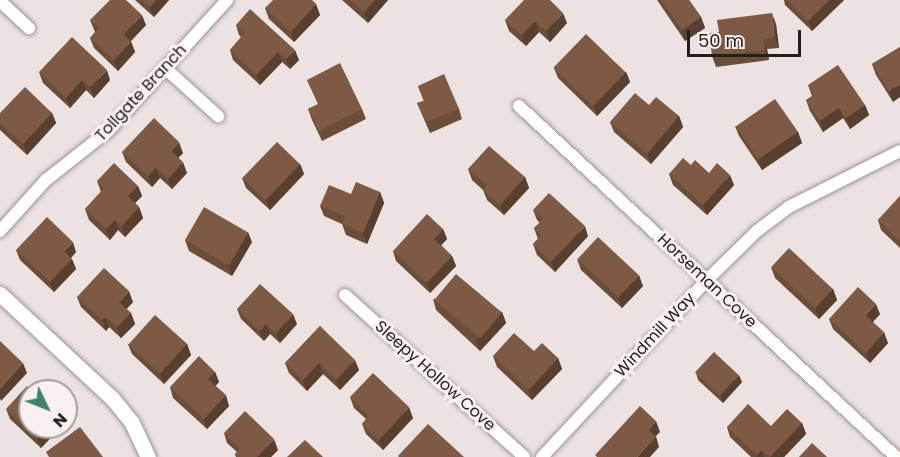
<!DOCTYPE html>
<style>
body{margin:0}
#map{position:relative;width:900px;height:457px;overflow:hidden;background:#ece2e2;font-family:Poppins,sans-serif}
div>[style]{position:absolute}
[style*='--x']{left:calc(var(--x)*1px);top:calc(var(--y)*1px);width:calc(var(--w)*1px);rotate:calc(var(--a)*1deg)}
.roads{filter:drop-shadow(0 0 2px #9c9392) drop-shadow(0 0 2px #9c9392)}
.minor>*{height:12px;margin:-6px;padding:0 6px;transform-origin:6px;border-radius:6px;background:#fff}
.tertiary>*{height:15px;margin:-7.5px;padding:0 7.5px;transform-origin:7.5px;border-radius:7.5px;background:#fff}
.wall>*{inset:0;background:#6c4d3a}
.shaded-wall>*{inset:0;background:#583f30}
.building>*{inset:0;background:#7e5a44;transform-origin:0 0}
span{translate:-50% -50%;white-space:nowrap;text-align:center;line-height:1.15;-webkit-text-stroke:6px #f9f0ef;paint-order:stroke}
.street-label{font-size:16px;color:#232020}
.north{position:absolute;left:18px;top:379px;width:60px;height:60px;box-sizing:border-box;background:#f9f0ef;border:2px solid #a39d9c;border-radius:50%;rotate:133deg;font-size:16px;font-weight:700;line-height:24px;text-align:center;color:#232020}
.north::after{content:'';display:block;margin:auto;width:21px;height:27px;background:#3f7f6d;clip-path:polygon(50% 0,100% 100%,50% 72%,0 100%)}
.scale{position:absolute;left:687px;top:30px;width:114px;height:27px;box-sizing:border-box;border:3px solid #232020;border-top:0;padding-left:8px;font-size:18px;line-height:21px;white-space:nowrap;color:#232020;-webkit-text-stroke:4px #f9f0ef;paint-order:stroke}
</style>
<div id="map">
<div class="roads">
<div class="minor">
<div style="--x:0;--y:1;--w:40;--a:43"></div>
<div style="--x:165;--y:68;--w:72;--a:42.2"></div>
<div style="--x:519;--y:106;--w:515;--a:42.95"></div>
<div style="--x:0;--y:231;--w:69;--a:-48"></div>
<div style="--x:46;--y:180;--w:79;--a:-38.3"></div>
<div style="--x:108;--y:131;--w:177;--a:-47.7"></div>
<div style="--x:345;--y:295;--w:241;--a:42.1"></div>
<div style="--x:542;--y:457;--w:241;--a:-47"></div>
<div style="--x:706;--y:281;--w:71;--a:-44.4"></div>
<div style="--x:757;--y:231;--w:40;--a:-37"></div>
<div style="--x:789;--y:207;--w:124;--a:-26.8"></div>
</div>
<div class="tertiary">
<div style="--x:0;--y:294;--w:153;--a:42.9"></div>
<div style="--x:112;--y:398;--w:32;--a:51"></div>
<div style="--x:132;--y:423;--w:38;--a:65"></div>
</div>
</div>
<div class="wall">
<div style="clip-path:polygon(135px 0,169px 0,154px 17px)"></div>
<div style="clip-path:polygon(342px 0,388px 0,368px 23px)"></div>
<div style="clip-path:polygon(657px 0,689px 0,701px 17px,705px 28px,685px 41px)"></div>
<div style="clip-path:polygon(784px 0,844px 0,812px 31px,785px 5px)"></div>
<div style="clip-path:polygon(315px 3px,320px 15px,294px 42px,269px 19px,265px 8px)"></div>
<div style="clip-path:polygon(90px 20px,146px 25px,131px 41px,135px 52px,118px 71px,94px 48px,90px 38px,95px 32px)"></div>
<div style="clip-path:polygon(505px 20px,567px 23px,550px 42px,539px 32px,526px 46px,509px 31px)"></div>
<div style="clip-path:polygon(776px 24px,779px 48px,767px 49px,769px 60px,716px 67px,712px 56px)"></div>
<div style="clip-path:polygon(236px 25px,299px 60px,290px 69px,282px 62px,260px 85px,233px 60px,230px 50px,241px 37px,239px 35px)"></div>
<div style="clip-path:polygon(900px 47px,893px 102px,876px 75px,872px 64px)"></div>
<div style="clip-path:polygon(554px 68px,626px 72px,630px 82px,597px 116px,558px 78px)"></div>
<div style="clip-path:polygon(39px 72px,110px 80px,94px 98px,86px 90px,70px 108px,43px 83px)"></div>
<div style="clip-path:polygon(307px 80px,362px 109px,366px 119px,322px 141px,312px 120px,308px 109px,318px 104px)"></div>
<div style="clip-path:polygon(808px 85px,865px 105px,869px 115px,850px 129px,843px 118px,823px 132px,810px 111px,806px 100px,812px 96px)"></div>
<div style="clip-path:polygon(418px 86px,459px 109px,462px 119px,430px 133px,417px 103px,424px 101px)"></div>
<div style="clip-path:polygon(649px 105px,679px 116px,683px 127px,651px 164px,614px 132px,610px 122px)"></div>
<div style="clip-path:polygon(0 113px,52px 113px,56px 123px,27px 155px,0 130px)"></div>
<div style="clip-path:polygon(735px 126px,798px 132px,802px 143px,762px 170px,739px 136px)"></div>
<div style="clip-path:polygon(122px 152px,183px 153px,178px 158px,187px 173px,172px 189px,160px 178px,152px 187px,126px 162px)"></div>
<div style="clip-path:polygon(300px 164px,304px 174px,270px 210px,246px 188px,242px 178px)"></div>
<div style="clip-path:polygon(691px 165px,709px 173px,734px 185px,707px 215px,673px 185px,669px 174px)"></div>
<div style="clip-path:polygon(468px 169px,525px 177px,529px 188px,504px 215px,487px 200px,483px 190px,472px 180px)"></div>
<div style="clip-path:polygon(97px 181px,138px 186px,142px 196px,135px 203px,139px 207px,143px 218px,125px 237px,118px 230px,110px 240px,89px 220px,85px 209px,101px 192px)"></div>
<div style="clip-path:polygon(380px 192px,384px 203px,367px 244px,346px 235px,342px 224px,324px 216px,320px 206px,351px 194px)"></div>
<div style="clip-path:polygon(900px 196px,900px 248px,881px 230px,878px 220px)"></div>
<div style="clip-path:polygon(533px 210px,588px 236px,555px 272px,537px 255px,533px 244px,538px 239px,534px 228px,540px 223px,537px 220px)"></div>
<div style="clip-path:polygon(443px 229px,447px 239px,441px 245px,452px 256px,456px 266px,430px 293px,396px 261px,393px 251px)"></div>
<div style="clip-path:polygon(185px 240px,252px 242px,232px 276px,189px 251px)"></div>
<div style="clip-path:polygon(16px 250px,76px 252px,71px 258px,76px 269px,54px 292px,20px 260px)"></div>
<div style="clip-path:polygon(577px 259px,643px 286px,622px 308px,581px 270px)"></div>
<div style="clip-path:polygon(771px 267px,833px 289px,837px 300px,819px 319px,775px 278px)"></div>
<div style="clip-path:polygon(77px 297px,133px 302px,126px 309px,131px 313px,135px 324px,121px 338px,109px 327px,106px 331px,81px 307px)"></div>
<div style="clip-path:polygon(433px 299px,502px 312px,506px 323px,480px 351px,436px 310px)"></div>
<div style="clip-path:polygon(237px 309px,297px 324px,280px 343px,270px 334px,264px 341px,241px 319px)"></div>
<div style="clip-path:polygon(880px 314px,873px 322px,888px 343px,870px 363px,833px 329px,829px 319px)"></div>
<div style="clip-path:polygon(320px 326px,359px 370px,340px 390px,323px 374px,307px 391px,289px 373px,285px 363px)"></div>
<div style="clip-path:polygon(128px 344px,187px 344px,191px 355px,164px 384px,132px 354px)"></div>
<div style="clip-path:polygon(534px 351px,558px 358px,562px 369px,532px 400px,497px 367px,493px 356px)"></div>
<div style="clip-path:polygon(215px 372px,219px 382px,215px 386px,229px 406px,207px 429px,173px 398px,170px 387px)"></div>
<div style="clip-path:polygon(696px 373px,742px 382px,723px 403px,698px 380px)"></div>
<div style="clip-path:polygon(350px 397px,413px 418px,383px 450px,366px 434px,362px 424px,366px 419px,354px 408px)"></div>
<div style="clip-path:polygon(6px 409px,30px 427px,61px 427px,41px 448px,10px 419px)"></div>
<div style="clip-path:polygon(802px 423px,806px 434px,784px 457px,751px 457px,730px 437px,727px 427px,771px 426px)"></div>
<div style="clip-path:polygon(224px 433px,278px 450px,271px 457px,236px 457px,235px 454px,237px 452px,227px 443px)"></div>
</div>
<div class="shaded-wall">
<div style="clip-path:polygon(156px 0,169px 0,154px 17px,150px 7px)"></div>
<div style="clip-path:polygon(375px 0,388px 0,368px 23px,364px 12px)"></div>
<div style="clip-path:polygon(829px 0,844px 0,812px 31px,808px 21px)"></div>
<div style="clip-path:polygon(316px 4px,320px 15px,294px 42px,291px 32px)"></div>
<div style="clip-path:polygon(563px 13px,567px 23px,550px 42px,546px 31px)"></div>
<div style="clip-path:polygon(772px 13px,776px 24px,779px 48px,775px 37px)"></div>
<div style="clip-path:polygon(142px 15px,146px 25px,127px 45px,124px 34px)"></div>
<div style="clip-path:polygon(701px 17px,705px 28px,685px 41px,682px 30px)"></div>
<div style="clip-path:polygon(535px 21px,539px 32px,526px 46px,522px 35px)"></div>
<div style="clip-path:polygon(764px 39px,767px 49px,769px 60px,765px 50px)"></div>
<div style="clip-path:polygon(131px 42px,135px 52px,118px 71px,114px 60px)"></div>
<div style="clip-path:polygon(295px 50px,299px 60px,290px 69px,286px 59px)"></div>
<div style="clip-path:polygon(278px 52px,282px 62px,260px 85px,256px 75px)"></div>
<div style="clip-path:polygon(107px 70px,110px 80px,94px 98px,90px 87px)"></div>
<div style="clip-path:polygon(626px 72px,630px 82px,597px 116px,594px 106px)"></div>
<div style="clip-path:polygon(82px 80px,86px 90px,70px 108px,66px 98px)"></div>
<div style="clip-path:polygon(900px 84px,900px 97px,893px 102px,889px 91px)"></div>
<div style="clip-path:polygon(865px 105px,869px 115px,850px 129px,846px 118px)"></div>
<div style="clip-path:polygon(839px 108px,843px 118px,823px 132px,820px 121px)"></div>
<div style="clip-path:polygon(52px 113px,56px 123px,27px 155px,23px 144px)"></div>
<div style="clip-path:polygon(679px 116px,683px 127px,651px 164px,647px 154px)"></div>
<div style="clip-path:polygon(798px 132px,802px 143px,762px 170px,758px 160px)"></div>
<div style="clip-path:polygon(179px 142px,183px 153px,175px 161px,171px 151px)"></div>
<div style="clip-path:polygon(183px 162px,187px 173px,172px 189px,168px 179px)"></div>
<div style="clip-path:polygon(300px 164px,304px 174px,270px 210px,266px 200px)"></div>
<div style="clip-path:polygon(156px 168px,160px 178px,152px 187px,148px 176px)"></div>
<div style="clip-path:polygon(730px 175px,734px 185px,707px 215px,703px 205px)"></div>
<div style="clip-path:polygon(525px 177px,529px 188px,504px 215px,500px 205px)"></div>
<div style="clip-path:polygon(138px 186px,142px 196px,131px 207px,128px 196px)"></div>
<div style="clip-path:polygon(380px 192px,384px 203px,367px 244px,363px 233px)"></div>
<div style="clip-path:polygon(139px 207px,143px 218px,125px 237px,122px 226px)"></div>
<div style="clip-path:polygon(115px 220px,118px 230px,110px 240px,106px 229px)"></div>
<div style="clip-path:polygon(585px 226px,588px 236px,555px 272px,551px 262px)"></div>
<div style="clip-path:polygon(443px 229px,447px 239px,438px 249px,434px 239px)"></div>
<div style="clip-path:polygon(248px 232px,252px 242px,232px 276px,228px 266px)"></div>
<div style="clip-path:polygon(73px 242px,76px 252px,68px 261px,64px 251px)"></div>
<div style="clip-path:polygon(452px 256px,456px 266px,430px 293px,427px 283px)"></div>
<div style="clip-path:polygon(72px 259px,76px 269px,54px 292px,50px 282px)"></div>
<div style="clip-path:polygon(639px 275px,643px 286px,622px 308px,618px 298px)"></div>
<div style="clip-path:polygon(833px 289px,837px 300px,819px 319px,815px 308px)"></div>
<div style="clip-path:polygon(129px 291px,133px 302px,123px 313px,119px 302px)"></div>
<div style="clip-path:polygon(876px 304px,880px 314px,869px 326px,865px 315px)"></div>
<div style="clip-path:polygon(502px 312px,506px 323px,480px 351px,476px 340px)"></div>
<div style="clip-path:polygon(131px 313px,135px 324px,121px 338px,117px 327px)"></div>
<div style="clip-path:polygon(293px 314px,297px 324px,280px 343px,276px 333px)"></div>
<div style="clip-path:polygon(105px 317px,109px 327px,106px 331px,102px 320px)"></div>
<div style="clip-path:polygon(266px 324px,270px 334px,264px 341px,260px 331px)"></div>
<div style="clip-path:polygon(884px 332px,888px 343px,870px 363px,866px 353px)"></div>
<div style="clip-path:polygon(187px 344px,191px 355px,164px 384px,160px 373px)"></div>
<div style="clip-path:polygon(558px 358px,562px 369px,532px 400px,529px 390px)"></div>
<div style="clip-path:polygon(355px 360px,359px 370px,340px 390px,336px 380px)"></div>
<div style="clip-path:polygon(23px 363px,27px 373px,1px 401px,0 398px,0 388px)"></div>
<div style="clip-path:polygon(319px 363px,323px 374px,307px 391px,303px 380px)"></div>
<div style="clip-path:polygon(215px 372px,219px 382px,212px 390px,208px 379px)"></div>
<div style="clip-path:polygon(739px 375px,742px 382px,723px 403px,720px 395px)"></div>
<div style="clip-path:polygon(226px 395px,229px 406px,207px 429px,204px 419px)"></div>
<div style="clip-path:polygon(409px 407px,413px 418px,383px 450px,379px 440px)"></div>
<div style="clip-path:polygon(656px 421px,660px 432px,652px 440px,648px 430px)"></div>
<div style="clip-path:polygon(802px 423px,806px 434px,784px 457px,770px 457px)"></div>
<div style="clip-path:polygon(47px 427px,61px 427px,41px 448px,37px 438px)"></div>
<div style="clip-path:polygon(656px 436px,659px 447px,650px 457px,637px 457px)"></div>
<div style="clip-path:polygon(274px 439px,278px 450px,271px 457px,257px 457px)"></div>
<div style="clip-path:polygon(761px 450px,764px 457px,757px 457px,757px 455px)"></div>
</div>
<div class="building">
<div style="clip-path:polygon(110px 0,126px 0,142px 15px,124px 34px,131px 42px,114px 60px,90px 38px,99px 28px,90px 20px)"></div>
<div style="clip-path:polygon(142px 0,156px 0,150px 7px)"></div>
<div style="clip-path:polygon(273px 0,312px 0,316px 4px,291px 32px,265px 8px)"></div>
<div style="clip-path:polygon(350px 0,375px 0,364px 12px)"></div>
<div style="clip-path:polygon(524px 0,550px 0,563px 13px,546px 31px,535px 21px,522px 35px,505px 20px)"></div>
<div style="clip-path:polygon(661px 0,689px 0,701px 17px,682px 30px)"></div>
<div style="clip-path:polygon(787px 0,829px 0,808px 21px)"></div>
<div style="clip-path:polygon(250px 9px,295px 50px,286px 59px,278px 52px,256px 75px,230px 50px,245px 33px,236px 25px)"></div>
<div style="clip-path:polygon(772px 13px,775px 37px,764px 39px,765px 50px,712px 56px,709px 33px,719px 32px,717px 20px)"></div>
<div style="left:586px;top:34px;width:55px;height:47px;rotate:44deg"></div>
<div style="clip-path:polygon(72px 37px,107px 70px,90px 87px,82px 80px,66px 98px,39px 72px)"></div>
<div style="clip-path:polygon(900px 47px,900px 84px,889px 91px,872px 64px)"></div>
<div style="clip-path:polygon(340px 63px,362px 109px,319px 131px,308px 109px,319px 104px,307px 80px)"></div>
<div style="clip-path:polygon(838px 65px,865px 105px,846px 118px,839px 108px,820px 121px,806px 100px,814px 95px,808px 85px)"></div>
<div style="clip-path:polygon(444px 74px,459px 109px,426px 122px,417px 103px,424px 101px,418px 86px)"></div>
<div style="clip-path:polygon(25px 87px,52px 113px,23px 144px,0 123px,0 113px)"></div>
<div style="clip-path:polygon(635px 93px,649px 105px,656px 97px,679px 116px,647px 154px,610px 122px)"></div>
<div style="left:775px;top:99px;width:40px;height:48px;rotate:55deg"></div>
<div style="clip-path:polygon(154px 118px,179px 142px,171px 151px,183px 162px,168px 179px,156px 168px,148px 176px,122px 152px)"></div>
<div style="left:277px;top:142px;width:32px;height:50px;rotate:44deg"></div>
<div style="clip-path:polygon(489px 146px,525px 177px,500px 205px,483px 190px,487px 186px,468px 169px)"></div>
<div style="clip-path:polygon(683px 158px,691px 165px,695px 160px,709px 173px,717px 163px,730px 175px,703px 205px,669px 174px)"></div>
<div style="clip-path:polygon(114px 163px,138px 186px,128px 196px,139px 207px,122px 226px,115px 220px,106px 229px,85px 209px,104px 188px,97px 181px)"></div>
<div style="clip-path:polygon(356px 182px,380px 192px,363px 233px,342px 224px,345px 216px,320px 206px,329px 185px,351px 194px)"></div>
<div style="clip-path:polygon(549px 193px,585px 226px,551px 262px,533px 244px,541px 235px,534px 228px,543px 219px,533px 210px)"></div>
<div style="clip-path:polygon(900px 196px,900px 241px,878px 220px)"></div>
<div style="left:204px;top:207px;width:51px;height:38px;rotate:30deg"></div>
<div style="clip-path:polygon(427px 214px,443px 229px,434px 239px,452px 256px,427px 283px,393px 251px)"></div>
<div style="clip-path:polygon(47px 217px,73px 242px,64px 251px,72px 259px,50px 282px,16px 250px)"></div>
<div style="left:598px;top:237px;width:56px;height:30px;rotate:43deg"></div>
<div style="left:789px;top:248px;width:60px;height:26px;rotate:43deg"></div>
<div style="clip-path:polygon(104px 268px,129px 291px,119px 302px,131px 313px,117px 327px,105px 317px,102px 320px,77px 297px)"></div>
<div style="left:456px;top:274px;width:60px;height:34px;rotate:40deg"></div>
<div style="clip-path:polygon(260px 284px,293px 314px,276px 333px,266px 324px,260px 331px,237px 309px)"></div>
<div style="clip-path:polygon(858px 287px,876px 304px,865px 315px,884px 332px,866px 353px,829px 319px)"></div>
<div style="left:155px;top:315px;width:43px;height:40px;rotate:42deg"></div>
<div style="clip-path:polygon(320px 326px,355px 360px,336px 380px,319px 363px,303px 380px,285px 363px)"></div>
<div style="clip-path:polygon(514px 333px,534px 351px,542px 343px,558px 358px,529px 390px,493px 356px)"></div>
<div style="clip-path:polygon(0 341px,23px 363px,0 388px)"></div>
<div style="left:714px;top:352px;width:34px;height:28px;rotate:43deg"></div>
<div style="clip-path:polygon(199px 356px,215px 372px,208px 379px,226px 395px,204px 419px,170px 387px)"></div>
<div style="clip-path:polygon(373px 373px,409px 407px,379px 440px,362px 424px,369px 416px,350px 397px)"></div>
<div style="clip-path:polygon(27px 386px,32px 391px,30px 391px,30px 427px,47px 427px,37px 438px,6px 409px)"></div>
<div style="clip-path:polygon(748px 404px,771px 426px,787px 409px,802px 423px,770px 457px,761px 450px,757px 455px,727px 427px)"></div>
<div style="clip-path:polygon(640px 406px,656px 421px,648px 430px,656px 436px,637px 457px,597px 457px,595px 455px)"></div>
<div style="clip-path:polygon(245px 411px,274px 439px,257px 457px,237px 457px,235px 454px,240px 449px,224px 433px)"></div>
<div style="clip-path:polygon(428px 424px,464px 457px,399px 457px,398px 456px)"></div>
<div style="clip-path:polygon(80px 427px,103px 457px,49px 457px,46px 452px)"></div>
<div style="clip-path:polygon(305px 440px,323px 457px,287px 457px)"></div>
<div style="clip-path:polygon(812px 443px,827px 457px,799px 457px)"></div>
</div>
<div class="street-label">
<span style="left:141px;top:93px;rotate:-47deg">Tollgate Branch</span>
<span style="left:707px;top:281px;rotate:43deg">Horseman Cove</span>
<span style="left:655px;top:335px;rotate:-47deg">Windmill Way</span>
<span style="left:435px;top:376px;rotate:42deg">Sleepy Hollow Cove</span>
</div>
<div class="north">N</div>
<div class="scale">50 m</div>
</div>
